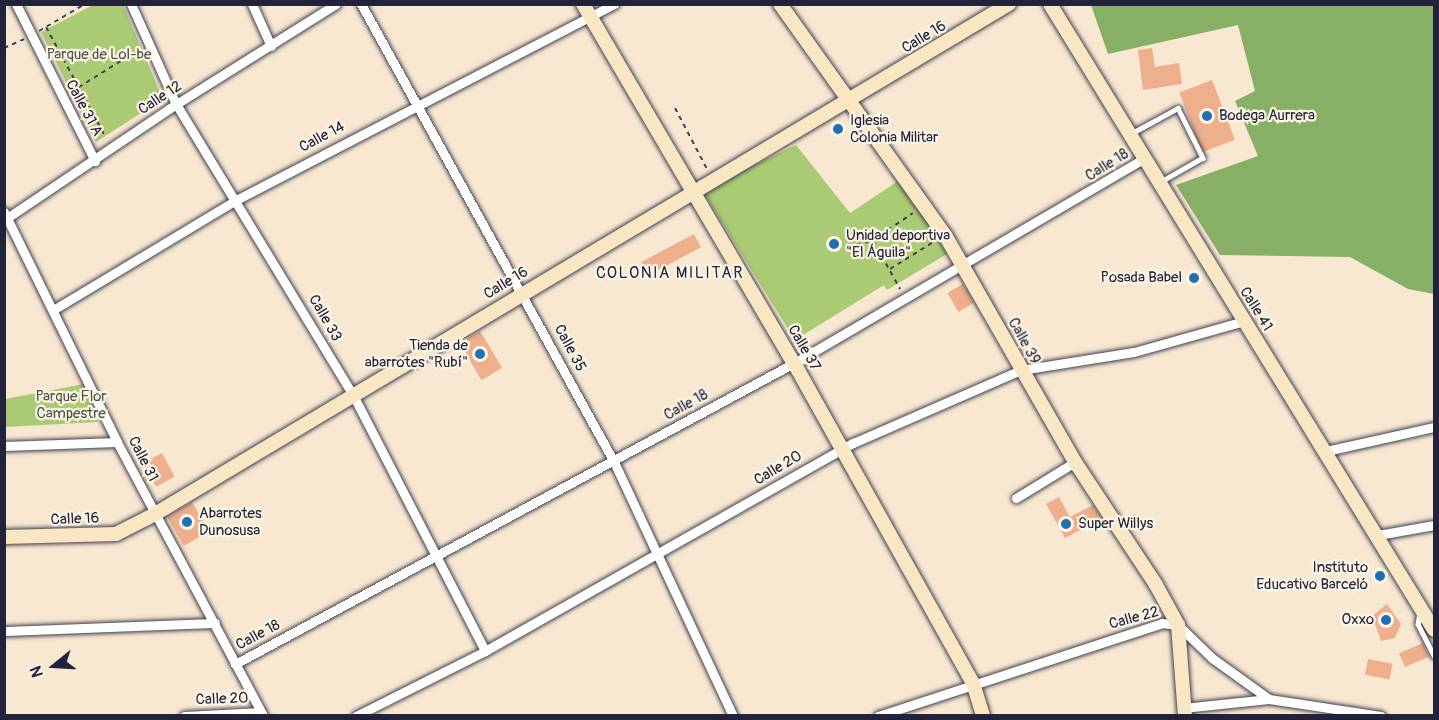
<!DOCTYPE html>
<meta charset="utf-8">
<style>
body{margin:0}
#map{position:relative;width:1439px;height:720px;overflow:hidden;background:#f8e8d1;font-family:Pangolin,sans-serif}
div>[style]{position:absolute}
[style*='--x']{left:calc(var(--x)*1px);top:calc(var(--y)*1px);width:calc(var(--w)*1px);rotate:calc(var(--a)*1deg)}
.green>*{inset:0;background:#aacb73}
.forest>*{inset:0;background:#87af65}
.building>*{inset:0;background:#edaf8c;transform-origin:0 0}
.path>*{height:2px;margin-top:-1px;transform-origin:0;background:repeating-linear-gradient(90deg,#424052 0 4.5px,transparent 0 9px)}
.roads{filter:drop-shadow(0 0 2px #424052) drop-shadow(0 0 2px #424052)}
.lane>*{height:4.5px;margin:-2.25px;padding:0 2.25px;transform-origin:2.25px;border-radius:2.25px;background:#fff}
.street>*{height:9px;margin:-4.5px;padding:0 4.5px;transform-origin:4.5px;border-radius:4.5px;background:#fff}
.secondary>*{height:14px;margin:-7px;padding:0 7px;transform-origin:7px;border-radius:7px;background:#f9e7c3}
.dots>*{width:16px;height:16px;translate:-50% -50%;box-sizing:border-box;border:3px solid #fcf5e5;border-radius:50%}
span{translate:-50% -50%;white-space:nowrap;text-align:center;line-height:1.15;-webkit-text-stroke:4.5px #fcf5e5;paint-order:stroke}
.street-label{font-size:15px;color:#22223b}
.park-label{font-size:15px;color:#4b554c}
.poi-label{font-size:15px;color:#22223b}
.left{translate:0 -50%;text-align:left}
.right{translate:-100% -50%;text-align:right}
.neighbourhood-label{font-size:16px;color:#22223b;letter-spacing:1.5px}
.frame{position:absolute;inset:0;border:6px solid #22223b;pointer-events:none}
.north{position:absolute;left:24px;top:636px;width:60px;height:60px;-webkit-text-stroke:4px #fcf5e5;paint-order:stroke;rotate:252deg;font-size:16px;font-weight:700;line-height:24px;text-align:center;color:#22223b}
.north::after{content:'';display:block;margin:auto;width:21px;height:27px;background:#22223b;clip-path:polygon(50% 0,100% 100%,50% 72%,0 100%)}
</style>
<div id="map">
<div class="green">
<div style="clip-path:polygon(93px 5px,123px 5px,163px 99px,96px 142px,41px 32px)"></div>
<div style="clip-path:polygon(796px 145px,850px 213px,901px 179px,947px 254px,887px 290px,884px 285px,795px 340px,702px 190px)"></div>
<div style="clip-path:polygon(84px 384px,98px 422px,5px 427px,5px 399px)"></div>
</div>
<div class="forest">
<div style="clip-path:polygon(1091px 5px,1434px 5px,1434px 294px,1408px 289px,1350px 257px,1220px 255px,1176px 185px,1258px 156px,1235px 101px,1255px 91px,1238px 25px,1108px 54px)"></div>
</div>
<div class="building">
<div style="clip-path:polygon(1152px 48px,1155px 67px,1179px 63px,1182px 84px,1143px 90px,1138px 50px)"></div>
<div style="left:1212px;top:80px;width:64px;height:35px;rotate:69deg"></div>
<div style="left:694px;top:234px;width:15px;height:60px;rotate:62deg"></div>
<div style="left:963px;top:284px;width:22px;height:18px;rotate:60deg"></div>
<div style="left:480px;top:331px;width:43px;height:24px;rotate:59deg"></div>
<div style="left:162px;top:453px;width:27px;height:21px;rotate:62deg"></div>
<div style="clip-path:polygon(1059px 497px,1070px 517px,1093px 505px,1102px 519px,1065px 538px,1046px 504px)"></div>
<div style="left:192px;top:502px;width:34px;height:29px;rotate:60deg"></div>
<div style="clip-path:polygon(1387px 604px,1401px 624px,1395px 638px,1381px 641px,1372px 616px)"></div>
<div style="left:1423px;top:643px;width:15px;height:26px;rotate:67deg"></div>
<div style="left:1368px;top:659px;width:25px;height:16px;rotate:11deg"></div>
</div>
<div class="path">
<div style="--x:46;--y:27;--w:126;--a:61.6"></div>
<div style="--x:39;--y:31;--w:53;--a:-30.4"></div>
<div style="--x:4;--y:48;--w:22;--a:-24"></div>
<div style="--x:71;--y:92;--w:81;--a:-31.9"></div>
<div style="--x:675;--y:108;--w:69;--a:62.3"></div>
<div style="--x:873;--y:240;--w:56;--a:61.1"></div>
<div style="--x:856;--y:245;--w:18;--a:-16"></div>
<div style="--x:873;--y:240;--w:48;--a:-34"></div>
<div style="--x:890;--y:269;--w:53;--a:-31.9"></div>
</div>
<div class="roads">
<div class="lane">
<div style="--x:1132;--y:133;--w:52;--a:-28.5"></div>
<div style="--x:1178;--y:108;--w:56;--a:63.4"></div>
<div style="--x:1203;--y:158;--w:48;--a:150.3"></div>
<div style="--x:1420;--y:612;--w:12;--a:99"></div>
<div style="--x:1418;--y:624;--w:36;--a:63"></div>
</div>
<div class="street">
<div style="--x:16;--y:4;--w:176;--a:63.3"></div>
<div style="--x:131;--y:4;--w:110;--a:65.8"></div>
<div style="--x:176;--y:104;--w:341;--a:58.7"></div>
<div style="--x:353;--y:395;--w:288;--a:62.7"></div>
<div style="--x:252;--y:4;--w:46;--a:65.7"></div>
<div style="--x:361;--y:4;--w:523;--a:61.08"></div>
<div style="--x:614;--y:462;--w:280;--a:64.9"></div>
<div style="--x:4;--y:212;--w:256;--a:63.8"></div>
<div style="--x:117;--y:442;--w:310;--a:61.9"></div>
<div style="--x:4;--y:220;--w:200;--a:-34"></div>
<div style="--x:170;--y:108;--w:196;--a:-32.1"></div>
<div style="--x:53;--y:310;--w:216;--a:-31"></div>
<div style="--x:238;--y:199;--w:424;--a:-27.4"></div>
<div style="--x:4;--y:446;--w:113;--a:-2"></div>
<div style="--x:1326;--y:451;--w:111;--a:-12.5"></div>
<div style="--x:1016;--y:498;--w:69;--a:-31.4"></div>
<div style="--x:1378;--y:535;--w:57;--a:-10.1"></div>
<div style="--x:4;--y:631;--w:211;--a:-2.2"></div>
<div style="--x:235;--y:664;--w:635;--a:-28.3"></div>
<div style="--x:794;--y:363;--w:404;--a:-30.3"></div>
<div style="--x:1183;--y:708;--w:86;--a:-6"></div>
<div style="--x:184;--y:716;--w:77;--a:-3"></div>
<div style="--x:356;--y:716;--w:144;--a:-26.7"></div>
<div style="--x:485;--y:651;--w:423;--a:-29.5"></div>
<div style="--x:853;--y:443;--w:183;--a:-23.5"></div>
<div style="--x:1021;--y:370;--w:114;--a:-9.1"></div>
<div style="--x:1134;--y:352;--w:114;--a:-15.7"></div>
<div style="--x:878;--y:716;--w:299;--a:-18.1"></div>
<div style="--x:1162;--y:623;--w:16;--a:7"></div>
<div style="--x:1178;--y:625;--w:47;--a:44.1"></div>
<div style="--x:1212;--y:658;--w:70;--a:35.7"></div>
<div style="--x:1269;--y:699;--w:113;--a:8.6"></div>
</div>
<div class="secondary">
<div style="--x:583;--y:4;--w:416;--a:59.6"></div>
<div style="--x:794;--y:363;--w:367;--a:60.8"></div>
<div style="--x:973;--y:683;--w:34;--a:73"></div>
<div style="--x:780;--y:4;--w:284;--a:54.5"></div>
<div style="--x:945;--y:235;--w:262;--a:60.2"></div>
<div style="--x:1075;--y:462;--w:147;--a:56.6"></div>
<div style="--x:1156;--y:585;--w:46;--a:61.2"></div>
<div style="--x:1178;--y:625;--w:91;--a:85.6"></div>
<div style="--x:1050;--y:4;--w:734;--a:58.47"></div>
<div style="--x:4;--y:537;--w:112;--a:-1.5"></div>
<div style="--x:116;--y:534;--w:44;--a:-27.1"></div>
<div style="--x:155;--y:514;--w:995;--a:-30.85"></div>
</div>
</div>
<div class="dots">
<div style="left:1207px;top:116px;background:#1f6fb2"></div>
<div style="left:838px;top:129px;background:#1f6fb2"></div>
<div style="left:834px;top:244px;background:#1f6fb2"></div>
<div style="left:1194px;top:278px;background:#1f6fb2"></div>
<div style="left:480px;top:354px;background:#1f6fb2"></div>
<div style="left:187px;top:522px;background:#1f6fb2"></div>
<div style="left:1066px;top:524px;background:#1f6fb2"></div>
<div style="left:1380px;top:576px;background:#1f6fb2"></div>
<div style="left:1386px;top:620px;background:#1f6fb2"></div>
</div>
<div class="street-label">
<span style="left:924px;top:37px;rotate:-31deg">Calle 16</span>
<span style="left:160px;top:98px;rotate:-33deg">Calle 12</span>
<span style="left:84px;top:108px;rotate:62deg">Calle 31 A</span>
<span style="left:322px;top:137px;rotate:-28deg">Calle 14</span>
<span style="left:1107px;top:165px;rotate:-32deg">Calle 18</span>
<span style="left:506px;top:283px;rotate:-31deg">Calle 16</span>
<span style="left:1256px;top:309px;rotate:58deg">Calle 41</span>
<span style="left:325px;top:318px;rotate:60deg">Calle 33</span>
<span style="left:1024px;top:341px;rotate:61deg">Calle 39</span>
<span style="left:570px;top:348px;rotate:62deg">Calle 35</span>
<span style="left:804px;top:348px;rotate:60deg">Calle 37</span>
<span style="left:686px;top:405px;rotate:-29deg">Calle 18</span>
<span style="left:143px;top:459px;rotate:63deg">Calle 31</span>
<span style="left:778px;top:468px;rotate:-31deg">Calle 20</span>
<span style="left:75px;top:519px;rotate:-2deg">Calle 16</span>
<span style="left:1134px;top:618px;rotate:-15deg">Calle 22</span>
<span style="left:258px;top:635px;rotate:-28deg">Calle 18</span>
<span style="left:222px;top:699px;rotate:-2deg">Calle 20</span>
</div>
<div class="park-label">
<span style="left:99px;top:55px">Parque de Lol-be</span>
<span style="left:71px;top:405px">Parque Flor<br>Campestre</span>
</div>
<div class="poi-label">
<span class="left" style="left:1219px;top:116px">Bodega Aurrera</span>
<span class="left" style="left:850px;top:129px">Iglesia<br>Colonia Militar</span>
<span class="left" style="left:846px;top:244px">Unidad deportiva<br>"El Águila"</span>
<span class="right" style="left:1182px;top:278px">Posada Babel</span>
<span class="right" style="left:468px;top:354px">Tienda de<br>abarrotes "Rubí"</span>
<span class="left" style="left:199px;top:522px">Abarrotes<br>Dunosusa</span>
<span class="left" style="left:1078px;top:524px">Super Willys</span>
<span class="right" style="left:1368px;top:576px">Instituto<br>Educativo Barceló</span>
<span class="right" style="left:1374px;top:620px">Oxxo</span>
</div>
<div class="neighbourhood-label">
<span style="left:670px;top:273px">COLONIA MILITAR</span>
</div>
<div class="frame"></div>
<div class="north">N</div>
</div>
